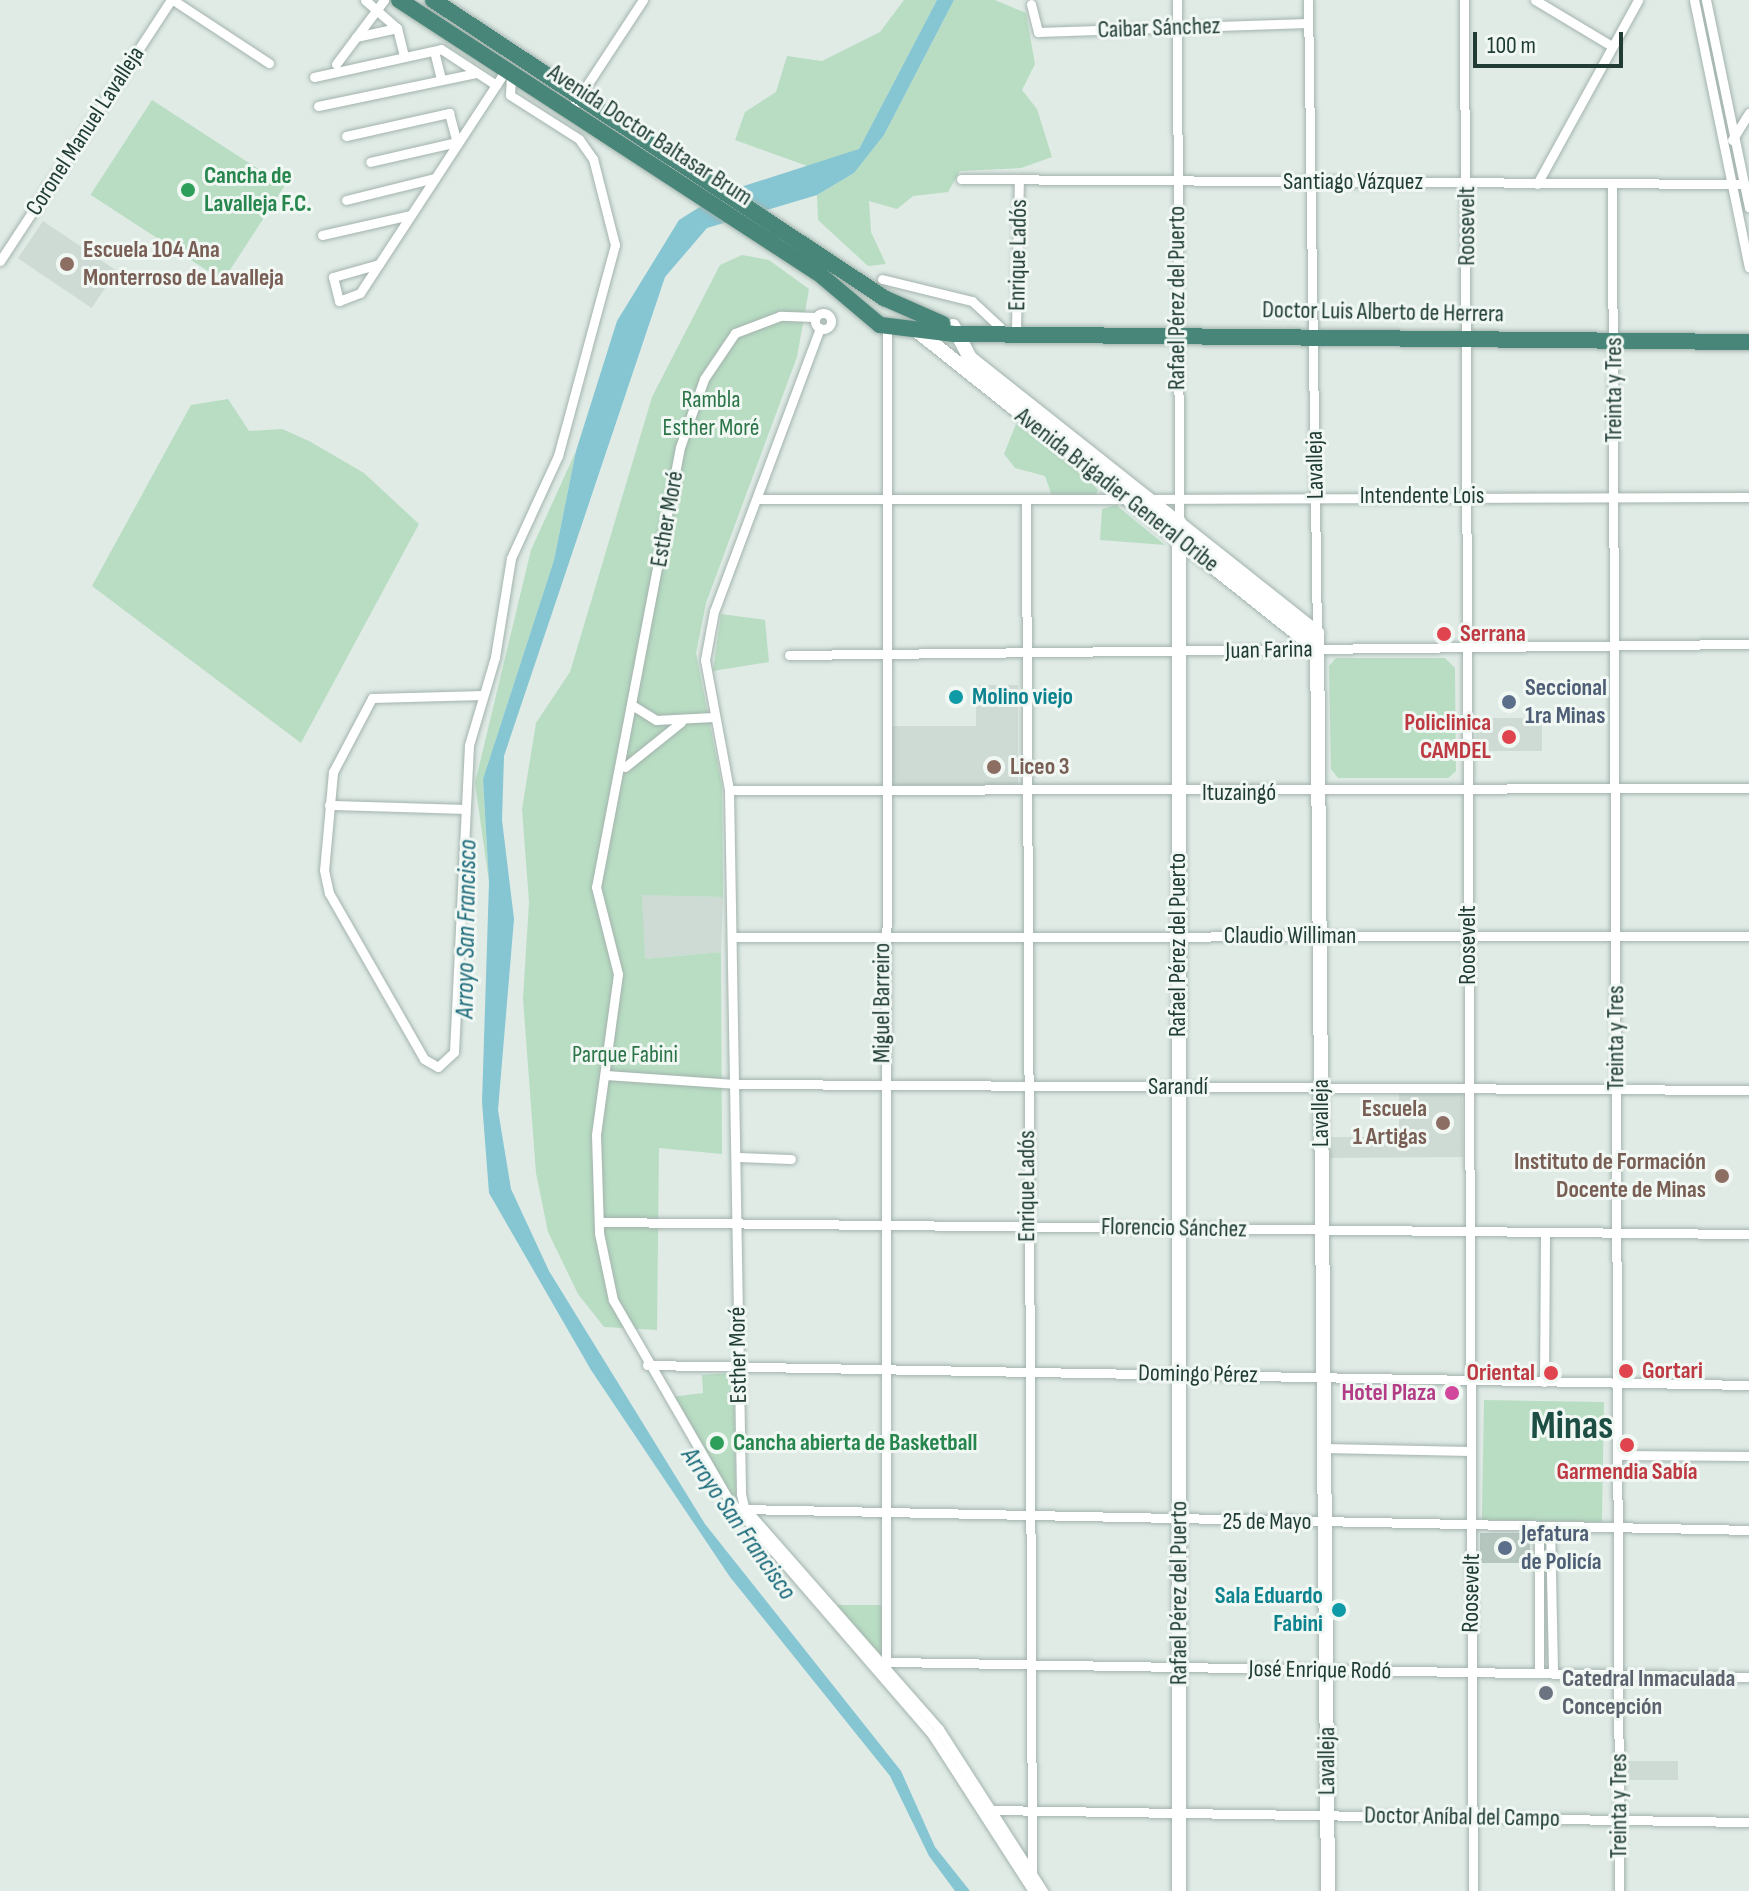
<!DOCTYPE html>
<meta charset="utf-8">
<style>
body{margin:0}
#map{position:relative;width:1749px;height:1891px;overflow:hidden;background:#e0ebe6;font-family:"Sofia Sans Condensed",sans-serif}
div>[style]{position:absolute}
[style*='--x']{left:calc(var(--x)*1px);top:calc(var(--y)*1px);width:calc(var(--w)*1px);rotate:calc(var(--a)*1deg)}
.built>*{inset:0;background:#cedbd5;transform-origin:0 0}
.green>*{inset:0;background:#b8ddc3;transform-origin:0 0}
.water>*{inset:0;background:#86c5d2}
.building>*{inset:0;background:#b5c6bf;transform-origin:0 0}
.roads{filter:drop-shadow(0 0 2px #a3b3ad) drop-shadow(0 0 2px #a3b3ad)}
.minor>*{height:9px;margin:-4.5px;padding:0 4.5px;transform-origin:4.5px;border-radius:4.5px;background:#fff}
.minor>.ring{margin:-4.5px;padding:0;box-sizing:content-box;background:none;border:9px solid #fff;border-radius:50%}
.secondary>*{height:14px;margin:-7px;padding:0 7px;transform-origin:7px;border-radius:7px;background:#fff}
.trunk>*{height:16px;margin:-8px;padding:0 8px;transform-origin:8px;border-radius:8px;background:#478678}
.dots>*{width:22px;height:22px;translate:-50% -50%;box-sizing:border-box;border:4px solid #f1f8f4;border-radius:50%}
span{translate:-50% -50%;white-space:nowrap;text-align:center;line-height:1.15;-webkit-text-stroke:6px #f1f8f4;paint-order:stroke}
.street-label{font-size:24px;color:#203c35}
.leisure-label{font-size:24px;color:#27864d;font-weight:700}
.left{translate:0 -50%;text-align:left}
.education-label{font-size:24px;color:#785e54;font-weight:700}
.right{translate:-100% -50%;text-align:right}
.park-label{font-size:24px;color:#2a7447}
.health-label{font-size:24px;color:#be3a42;font-weight:700}
.service-label{font-size:24px;color:#4e5e75;font-weight:700}
.culture-label{font-size:24px;color:#0d838f;font-weight:700}
.hotel-label{font-size:24px;color:#b23c85;font-weight:700}
.worship-label{font-size:24px;color:#5b616d;font-weight:700}
.water-label{font-size:26px;color:#196879;font-style:italic}
.town-label{font-size:40px;color:#1c4e43;font-weight:700}
.scale{position:absolute;left:1473px;top:32px;width:150px;height:36px;box-sizing:border-box;border:4px solid #203c35;border-top:0;padding-left:10px;font-size:24px;line-height:28px;white-space:nowrap;color:#203c35;-webkit-text-stroke:6px #f1f8f4;paint-order:stroke}
</style>
<div id="map">
<div class="built">
<div style="left:43px;top:221px;width:89px;height:45px;rotate:34deg"></div>
<div style="clip-path:polygon(976px 685px,1018px 685px,1018px 785px,890px 785px,889px 726px,976px 726px)"></div>
<div style="left:1476px;top:718px;width:66px;height:33px"></div>
<div style="clip-path:polygon(642px 894px,723px 897px,721px 952px,644px 959px)"></div>
<div style="clip-path:polygon(1399px 1093px,1462px 1093px,1463px 1157px,1330px 1158px,1329px 1137px,1399px 1137px)"></div>
<div style="left:1627px;top:1761px;width:51px;height:19px"></div>
</div>
<div class="green">
<div style="clip-path:polygon(904px 0,937px 0,859px 149px,813px 168px,735px 140px,745px 112px,776px 92px,787px 56px,822px 61px,880px 32px)"></div>
<div style="clip-path:polygon(954px 0,995px 0,1026px 13px,1035px 64px,1022px 90px,1037px 109px,1052px 157px,1021px 168px,960px 171px,948px 192px,913px 196px,897px 209px,869px 201px,871px 232px,886px 264px,868px 266px,818px 220px,817px 195px,854px 173px,884px 135px)"></div>
<div style="left:152px;top:100px;width:158px;height:113px;rotate:33deg"></div>
<div style="clip-path:polygon(742px 255px,769px 260px,809px 289px,797px 357px,706px 603px,696px 653px,722px 786px,723px 897px,642px 895px,645px 959px,721px 952px,722px 1154px,659px 1148px,657px 1330px,604px 1327px,578px 1294px,548px 1232px,536px 1173px,523px 999px,529px 902px,522px 809px,536px 723px,570px 672px,652px 397px,720px 265px)"></div>
<div style="clip-path:polygon(228px 399px,249px 431px,282px 429px,309px 441px,364px 473px,419px 524px,301px 743px,92px 586px,191px 405px)"></div>
<div style="clip-path:polygon(1016px 424px,1084px 476px,1098px 490px,1095px 497px,1052px 496px,1045px 476px,1015px 468px,1004px 454px)"></div>
<div style="clip-path:polygon(576px 451px,554px 560px,483px 779px,489px 882px,475px 783px,531px 550px)"></div>
<div style="clip-path:polygon(1116px 505px,1165px 545px,1100px 540px,1102px 509px)"></div>
<div style="clip-path:polygon(721px 614px,765px 620px,769px 662px,713px 671px)"></div>
<div style="clip-path:polygon(1336px 658px,1445px 658px,1455px 668px,1456px 771px,1448px 778px,1338px 778px,1331px 769px,1329px 666px)"></div>
<div style="clip-path:polygon(731px 1373px,734px 1381px,736px 1502px,671px 1397px,703px 1393px,702px 1375px)"></div>
<div style="left:1484px;top:1400px;width:120px;height:120px;rotate:1deg"></div>
<div style="clip-path:polygon(837px 1605px,884px 1605px,884px 1654px,879px 1655px)"></div>
</div>
<div class="water">
<div style="clip-path:polygon(937px 0,954px 0,884px 135px,854px 173px,817px 195px,707px 228px,665px 277px,504px 756px,502px 820px,514px 919px,498px 1110px,511px 1189px,549px 1271px,705px 1524px,901px 1771px,935px 1847px,970px 1891px,955px 1891px,929px 1856px,890px 1776px,730px 1577px,591px 1370px,489px 1193px,482px 1102px,489px 882px,483px 779px,554px 560px,576px 451px,617px 321px,679px 220px,722px 193px,859px 149px)"></div>
</div>
<div class="building">
<div style="left:1480px;top:1533px;width:50px;height:30px"></div>
</div>
<div class="roads">
<div class="minor">
<div style="--x:173;--y:0;--w:115;--a:33.3"></div>
<div style="--x:365;--y:0;--w:43;--a:41.2"></div>
<div style="--x:1177;--y:0;--w:522;--a:89.78"></div>
<div style="--x:1308;--y:0;--w:633;--a:89.19"></div>
<div style="--x:1464;--y:0;--w:1891;--a:89.73"></div>
<div style="--x:1535;--y:0;--w:90;--a:30.9"></div>
<div style="--x:1694;--y:0;--w:273;--a:78.4"></div>
<div style="--x:1706;--y:0;--w:212;--a:78.3"></div>
<div style="--x:1031;--y:4;--w:29;--a:76"></div>
<div style="--x:1038;--y:32;--w:270;--a:-1.9"></div>
<div style="--x:356;--y:37;--w:42;--a:-12.4"></div>
<div style="--x:397;--y:28;--w:30;--a:76"></div>
<div style="--x:434;--y:51;--w:30;--a:76"></div>
<div style="--x:336;--y:64;--w:80;--a:-53.1"></div>
<div style="--x:314;--y:77;--w:130;--a:-12.4"></div>
<div style="--x:441;--y:49;--w:66;--a:33.2"></div>
<div style="--x:318;--y:106;--w:161;--a:-11.8"></div>
<div style="--x:570;--y:111;--w:133;--a:-56.7"></div>
<div style="--x:346;--y:136;--w:106;--a:-12.6"></div>
<div style="--x:449;--y:113;--w:30;--a:75"></div>
<div style="--x:457;--y:142;--w:89;--a:167.1"></div>
<div style="--x:1732;--y:140;--w:32;--a:-58"></div>
<div style="--x:961;--y:179;--w:783;--a:0.37"></div>
<div style="--x:1537;--y:184;--w:210;--a:-61.2"></div>
<div style="--x:1612;--y:185;--w:1706;--a:89.76"></div>
<div style="--x:346;--y:200;--w:92;--a:-13.9"></div>
<div style="--x:322;--y:235;--w:90;--a:-12.8"></div>
<div style="--x:0;--y:261;--w:312;--a:-56.8"></div>
<div style="--x:379;--y:264;--w:48;--a:164.2"></div>
<div style="--x:333;--y:277;--w:25;--a:76"></div>
<div style="--x:339;--y:301;--w:22;--a:-21"></div>
<div style="--x:360;--y:293;--w:267;--a:-56.8"></div>
<div style="--x:882;--y:279;--w:93;--a:13.7"></div>
<div style="--x:972;--y:301;--w:38;--a:43"></div>
<div class="ring" style="left:815px;top:313px;width:7px;height:7px"></div>
<div style="--x:815;--y:317;--w:35;--a:-178"></div>
<div style="--x:780;--y:316;--w:48;--a:159.3"></div>
<div style="--x:735;--y:333;--w:55;--a:124"></div>
<div style="--x:704;--y:379;--w:72;--a:109.4"></div>
<div style="--x:680;--y:447;--w:448;--a:100.8"></div>
<div style="--x:596;--y:887;--w:90;--a:75.8"></div>
<div style="--x:618;--y:974;--w:162;--a:97.8"></div>
<div style="--x:596;--y:1135;--w:98;--a:88.2"></div>
<div style="--x:599;--y:1233;--w:68;--a:78.2"></div>
<div style="--x:613;--y:1300;--w:228;--a:59.9"></div>
<div style="--x:727;--y:1497;--w:316;--a:49.2"></div>
<div style="--x:933;--y:1736;--w:184;--a:57.2"></div>
<div style="--x:820;--y:328;--w:302;--a:110.5"></div>
<div style="--x:714;--y:611;--w:50;--a:100.4"></div>
<div style="--x:705;--y:660;--w:132;--a:79.5"></div>
<div style="--x:729;--y:790;--w:704;--a:89.02"></div>
<div style="--x:741;--y:1494;--w:13;--a:77"></div>
<div style="--x:744;--y:1507;--w:295;--a:48.7"></div>
<div style="--x:939;--y:1729;--w:193;--a:57.3"></div>
<div style="--x:1016;--y:330;--w:150;--a:-88.9"></div>
<div style="--x:759;--y:499;--w:367;--a:0"></div>
<div style="--x:1026;--y:499;--w:1375;--a:89.75"></div>
<div style="--x:1148;--y:499;--w:601;--a:-0.19"></div>
<div style="--x:789;--y:655;--w:960;--a:-0.66"></div>
<div style="--x:483;--y:695;--w:111;--a:178.5"></div>
<div style="--x:372;--y:698;--w:84;--a:117.8"></div>
<div style="--x:333;--y:772;--w:98;--a:95.2"></div>
<div style="--x:324;--y:870;--w:24;--a:78"></div>
<div style="--x:329;--y:893;--w:191;--a:60.2"></div>
<div style="--x:424;--y:1059;--w:16;--a:30"></div>
<div style="--x:438;--y:1067;--w:22;--a:-43"></div>
<div style="--x:454;--y:1052;--w:307;--a:-87.2"></div>
<div style="--x:469;--y:745;--w:92;--a:-73.5"></div>
<div style="--x:495;--y:657;--w:100;--a:-80.8"></div>
<div style="--x:511;--y:558;--w:112;--a:-65.3"></div>
<div style="--x:558;--y:456;--w:219;--a:-74.9"></div>
<div style="--x:615;--y:245;--w:89;--a:-104.3"></div>
<div style="--x:593;--y:159;--w:24;--a:-125"></div>
<div style="--x:579;--y:139;--w:82;--a:-147.5"></div>
<div style="--x:510;--y:95;--w:21;--a:-87"></div>
<div style="--x:632;--y:705;--w:28;--a:32"></div>
<div style="--x:656;--y:720;--w:57;--a:-3"></div>
<div style="--x:625;--y:767;--w:72;--a:-38.8"></div>
<div style="--x:729;--y:790;--w:1020;--a:-0.11"></div>
<div style="--x:329;--y:805;--w:133;--a:1.7"></div>
<div style="--x:734;--y:937;--w:1015;--a:-0.06"></div>
<div style="--x:607;--y:1075;--w:130;--a:4"></div>
<div style="--x:737;--y:1084;--w:1012;--a:0.34"></div>
<div style="--x:737;--y:1157;--w:54;--a:2.1"></div>
<div style="--x:599;--y:1222;--w:1150;--a:0.6"></div>
<div style="--x:647;--y:1365;--w:1102;--a:1.04"></div>
<div style="--x:1544;--y:1382;--w:150;--a:-89.6"></div>
<div style="--x:1324;--y:1448;--w:146;--a:1.2"></div>
<div style="--x:1617;--y:1455;--w:132;--a:0.4"></div>
<div style="--x:741;--y:1509;--w:1008;--a:1.19"></div>
<div style="--x:1539;--y:1526;--w:147;--a:90"></div>
<div style="--x:1550;--y:1526;--w:148;--a:88.8"></div>
<div style="--x:892;--y:1662;--w:857;--a:1"></div>
<div style="--x:886;--y:1676;--w:1350;--a:-89.96"></div>
<div style="--x:991;--y:1810;--w:758;--a:0.91"></div>
</div>
<div class="secondary">
<div style="--x:953;--y:326;--w:36;--a:62"></div>
<div style="--x:970;--y:358;--w:443;--a:38.4"></div>
<div style="--x:1317;--y:633;--w:1258;--a:89.5"></div>
<div style="--x:916;--y:330;--w:514;--a:38.52"></div>
<div style="--x:1179;--y:1891;--w:1369;--a:-90"></div>
</div>
<div class="trunk">
<div style="--x:399;--y:0;--w:499;--a:33.1"></div>
<div style="--x:817;--y:272;--w:82;--a:40.1"></div>
<div style="--x:880;--y:325;--w:75;--a:6.9"></div>
<div style="--x:954;--y:334;--w:795;--a:0.58"></div>
<div style="--x:433;--y:0;--w:541;--a:33.45"></div>
<div style="--x:884;--y:298;--w:64;--a:23.8"></div>
</div>
</div>
<div class="dots">
<div style="left:188px;top:190px;background:#2e9e5b"></div>
<div style="left:67px;top:264px;background:#8d6e63"></div>
<div style="left:1444px;top:634px;background:#e0444e"></div>
<div style="left:956px;top:697px;background:#0f9aa8"></div>
<div style="left:1509px;top:702px;background:#5c6f8a"></div>
<div style="left:1509px;top:737px;background:#e0444e"></div>
<div style="left:994px;top:767px;background:#8d6e63"></div>
<div style="left:1443px;top:1123px;background:#8d6e63"></div>
<div style="left:1722px;top:1176px;background:#8d6e63"></div>
<div style="left:1626px;top:1371px;background:#e0444e"></div>
<div style="left:1551px;top:1373px;background:#e0444e"></div>
<div style="left:1452px;top:1393px;background:#d1479c"></div>
<div style="left:717px;top:1443px;background:#2e9e5b"></div>
<div style="left:1627px;top:1445px;background:#e0444e"></div>
<div style="left:1505px;top:1548px;background:#5c6f8a"></div>
<div style="left:1339px;top:1610px;background:#0f9aa8"></div>
<div style="left:1546px;top:1693px;background:#6b7280"></div>
</div>
<div class="street-label">
<span style="left:1159px;top:28px;rotate:-2deg">Caibar Sánchez</span>
<span style="left:85px;top:131px;rotate:-57deg">Coronel Manuel Lavalleja</span>
<span style="left:650px;top:135px;rotate:33deg">Avenida Doctor Baltasar Brum</span>
<span style="left:1353px;top:182px">Santiago Vázquez</span>
<span style="left:1467px;top:226px;rotate:-90deg">Roosevelt</span>
<span style="left:1018px;top:255px;rotate:-89deg">Enrique Ladós</span>
<span style="left:1177px;top:298px;rotate:-90deg">Rafael Pérez del Puerto</span>
<span style="left:1383px;top:312px;rotate:1deg">Doctor Luis Alberto de Herrera</span>
<span style="left:1614px;top:390px;rotate:-90deg">Treinta y Tres</span>
<span style="left:1315px;top:465px;rotate:-91deg">Lavalleja</span>
<span style="left:1117px;top:490px;rotate:38deg">Avenida Brigadier General Oribe</span>
<span style="left:1422px;top:496px">Intendente Lois</span>
<span style="left:667px;top:519px;rotate:-80deg">Esther Moré</span>
<span style="left:1269px;top:650px;rotate:-1deg">Juan Farina</span>
<span style="left:1239px;top:793px">Ituzaingó</span>
<span style="left:1290px;top:936px">Claudio Williman</span>
<span style="left:1178px;top:945px;rotate:-90deg">Rafael Pérez del Puerto</span>
<span style="left:1468px;top:945px;rotate:-90deg">Roosevelt</span>
<span style="left:882px;top:1003px;rotate:-90deg">Miguel Barreiro</span>
<span style="left:1616px;top:1038px;rotate:-90deg">Treinta y Tres</span>
<span style="left:1178px;top:1087px">Sarandí</span>
<span style="left:1321px;top:1113px;rotate:-90deg">Lavalleja</span>
<span style="left:1027px;top:1186px;rotate:-90deg">Enrique Ladós</span>
<span style="left:1174px;top:1228px;rotate:1deg">Florencio Sánchez</span>
<span style="left:738px;top:1355px;rotate:-91deg">Esther Moré</span>
<span style="left:1198px;top:1374px;rotate:1deg">Domingo Pérez</span>
<span style="left:1267px;top:1522px">25 de Mayo</span>
<span style="left:1179px;top:1593px;rotate:-90deg">Rafael Pérez del Puerto</span>
<span style="left:1471px;top:1593px;rotate:-89deg">Roosevelt</span>
<span style="left:1320px;top:1670px;rotate:1deg">José Enrique Rodó</span>
<span style="left:1327px;top:1761px;rotate:-90deg">Lavalleja</span>
<span style="left:1619px;top:1806px;rotate:-90deg">Treinta y Tres</span>
<span style="left:1462px;top:1817px;rotate:1deg">Doctor Aníbal del Campo</span>
</div>
<div class="leisure-label">
<span class="left" style="left:204px;top:190px">Cancha de<br>Lavalleja F.C.</span>
<span class="left" style="left:733px;top:1443px">Cancha abierta de Basketball</span>
</div>
<div class="education-label">
<span class="left" style="left:83px;top:264px">Escuela 104 Ana<br>Monterroso de Lavalleja</span>
<span class="left" style="left:1010px;top:767px">Liceo 3</span>
<span class="right" style="left:1427px;top:1123px">Escuela<br>1 Artigas</span>
<span class="right" style="left:1706px;top:1176px">Instituto de Formación<br>Docente de Minas</span>
</div>
<div class="park-label">
<span style="left:711px;top:414px">Rambla<br>Esther Moré</span>
<span style="left:625px;top:1055px">Parque Fabini</span>
</div>
<div class="health-label">
<span class="left" style="left:1460px;top:634px">Serrana</span>
<span class="right" style="left:1491px;top:737px">Policlinica<br>CAMDEL</span>
<span class="left" style="left:1642px;top:1371px">Gortari</span>
<span class="right" style="left:1535px;top:1373px">Oriental</span>
<span style="left:1627px;top:1472px">Garmendia Sabía</span>
</div>
<div class="service-label">
<span class="left" style="left:1525px;top:702px">Seccional<br>1ra Minas</span>
<span class="left" style="left:1521px;top:1548px">Jefatura<br>de Policía</span>
</div>
<div class="culture-label">
<span class="left" style="left:972px;top:697px">Molino viejo</span>
<span class="right" style="left:1323px;top:1610px">Sala Eduardo<br>Fabini</span>
</div>
<div class="hotel-label">
<span class="right" style="left:1436px;top:1393px">Hotel Plaza</span>
</div>
<div class="worship-label">
<span class="left" style="left:1562px;top:1693px">Catedral Inmaculada<br>Concepción</span>
</div>
<div class="water-label">
<span style="left:467px;top:929px;rotate:-89deg">Arroyo San Francisco</span>
<span style="left:738px;top:1524px;rotate:55deg">Arroyo San Francisco</span>
</div>
<div class="town-label">
<span style="left:1572px;top:1426px">Minas</span>
</div>
<div class="scale">100 m</div>
</div>
